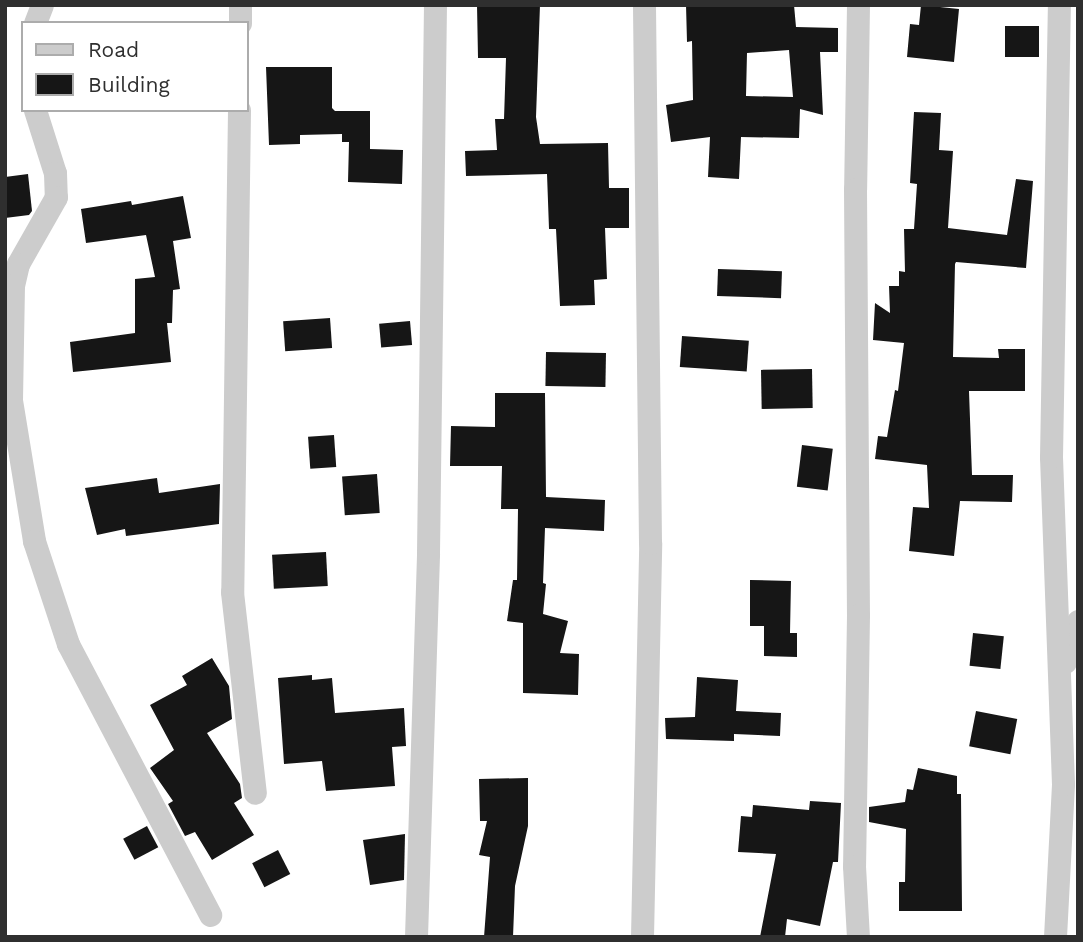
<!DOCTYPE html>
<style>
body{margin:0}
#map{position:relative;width:1083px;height:942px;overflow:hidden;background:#fff;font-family:"Work Sans",sans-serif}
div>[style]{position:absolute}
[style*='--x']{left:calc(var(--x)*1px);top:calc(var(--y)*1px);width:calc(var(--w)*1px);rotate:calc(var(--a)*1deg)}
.building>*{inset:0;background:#161616;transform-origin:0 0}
.street>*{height:23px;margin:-11.5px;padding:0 11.5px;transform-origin:11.5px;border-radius:11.5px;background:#ccc}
span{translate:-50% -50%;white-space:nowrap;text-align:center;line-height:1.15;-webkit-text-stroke:7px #fff;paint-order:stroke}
.frame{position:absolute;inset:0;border:7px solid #2f2f2f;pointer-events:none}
.legend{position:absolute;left:21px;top:21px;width:228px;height:91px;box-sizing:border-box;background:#fff;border:2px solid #acacac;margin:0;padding:9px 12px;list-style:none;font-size:21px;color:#2f2f2f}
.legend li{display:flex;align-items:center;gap:14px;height:35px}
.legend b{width:35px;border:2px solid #acacac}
</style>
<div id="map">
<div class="building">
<div style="clip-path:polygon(477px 5px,540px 5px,536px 117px,540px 144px,608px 143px,609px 188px,629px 188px,629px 228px,605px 228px,607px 279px,594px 280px,595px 305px,560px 306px,556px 229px,549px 229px,547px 174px,466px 176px,465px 151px,497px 150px,495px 119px,504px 119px,506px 58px,478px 58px)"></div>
<div style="clip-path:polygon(evenodd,686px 5px,794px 5px,796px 27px,838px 28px,838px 52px,820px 52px,823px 115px,800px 109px,799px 138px,741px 137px,739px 179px,708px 177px,710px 137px,671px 142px,666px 105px,693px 100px,692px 41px,687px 42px,686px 5px,789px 50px,793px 97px,746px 96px,747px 53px,789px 50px)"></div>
<div style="clip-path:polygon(921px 5px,959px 9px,954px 62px,907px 57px,910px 24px,919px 25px)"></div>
<div style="left:1005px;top:26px;width:34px;height:31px"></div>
<div style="clip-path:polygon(266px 67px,332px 67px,332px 108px,335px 111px,370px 111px,370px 149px,403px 150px,402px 184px,348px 182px,349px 142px,342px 142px,342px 134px,300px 135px,300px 144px,269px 145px)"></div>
<div style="clip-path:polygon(914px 112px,941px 113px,939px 150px,953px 151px,948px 228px,1007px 235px,1016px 179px,1033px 181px,1026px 268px,956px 262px,955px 264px,953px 357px,999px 358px,998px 349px,1025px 349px,1025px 391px,969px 391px,972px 475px,1013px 475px,1012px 502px,960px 501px,954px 556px,909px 551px,913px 507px,929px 508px,927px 465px,875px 459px,878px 436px,887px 437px,895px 390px,898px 391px,904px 343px,873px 340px,875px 303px,890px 313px,889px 286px,899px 286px,899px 271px,905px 272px,904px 229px,914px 229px,917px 184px,910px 183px)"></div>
<div style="clip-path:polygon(28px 174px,32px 211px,29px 215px,5px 218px,5px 177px)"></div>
<div style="clip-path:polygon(183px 196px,191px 238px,173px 241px,180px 289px,173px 290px,172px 323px,167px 323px,171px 362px,73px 372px,70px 342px,135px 333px,135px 279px,155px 277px,146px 235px,86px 243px,81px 209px,131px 201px,132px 205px)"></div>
<div style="left:718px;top:269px;width:64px;height:27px;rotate:2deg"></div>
<div style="left:330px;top:318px;width:30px;height:47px;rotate:86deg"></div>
<div style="left:410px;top:321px;width:24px;height:31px;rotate:85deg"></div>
<div style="left:682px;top:336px;width:67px;height:31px;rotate:4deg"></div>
<div style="left:546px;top:352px;width:60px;height:34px;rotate:1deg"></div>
<div style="left:812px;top:369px;width:39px;height:51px;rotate:89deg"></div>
<div style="clip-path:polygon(495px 393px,545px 393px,546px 497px,605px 500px,604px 531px,545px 528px,543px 583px,546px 584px,543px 614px,568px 621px,560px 653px,579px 654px,578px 695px,523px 693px,523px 623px,507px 621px,513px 580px,517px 580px,518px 509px,501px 509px,502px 466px,450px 466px,451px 426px,495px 427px)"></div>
<div style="left:334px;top:435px;width:32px;height:26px;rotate:86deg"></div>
<div style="left:802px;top:445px;width:31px;height:42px;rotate:7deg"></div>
<div style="left:377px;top:474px;width:39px;height:35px;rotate:86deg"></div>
<div style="clip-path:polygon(157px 478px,159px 493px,220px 484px,219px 524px,126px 536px,125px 529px,97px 535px,85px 488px)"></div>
<div style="left:326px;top:552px;width:34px;height:54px;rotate:87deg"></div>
<div style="clip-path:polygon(750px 580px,791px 581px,790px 633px,797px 633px,797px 657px,764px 656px,764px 626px,750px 626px)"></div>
<div style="left:973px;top:633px;width:31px;height:33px;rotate:6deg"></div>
<div style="clip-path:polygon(212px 658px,229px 686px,232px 719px,207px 733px,240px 784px,242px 798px,234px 803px,254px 835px,212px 860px,195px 832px,185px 836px,168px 804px,173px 801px,150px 768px,174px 750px,150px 705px,187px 685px,182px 676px)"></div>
<div style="clip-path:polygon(312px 675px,312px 680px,332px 678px,335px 713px,404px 708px,406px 746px,392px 747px,395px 786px,326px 791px,322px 761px,284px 764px,278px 678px)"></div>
<div style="clip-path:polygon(697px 677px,738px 680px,736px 711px,781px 713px,780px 736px,734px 734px,734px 741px,666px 739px,665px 718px,695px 717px)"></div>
<div style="left:976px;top:711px;width:42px;height:36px;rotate:11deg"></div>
<div style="clip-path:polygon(918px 768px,957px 776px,957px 794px,961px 794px,962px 911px,899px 911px,899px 882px,905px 882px,906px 829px,869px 822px,869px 807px,905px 802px,907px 789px,913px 790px)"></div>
<div style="clip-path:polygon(528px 778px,528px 826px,515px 886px,513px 937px,484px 937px,490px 857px,479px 855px,487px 821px,480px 821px,479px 779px)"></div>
<div style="clip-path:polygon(810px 801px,841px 803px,838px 862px,833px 862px,820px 926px,787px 919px,785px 937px,760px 937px,776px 854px,738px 852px,741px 816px,752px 817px,753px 805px,809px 810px)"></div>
<div style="left:147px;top:826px;width:24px;height:27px;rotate:62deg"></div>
<div style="clip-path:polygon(405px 834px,404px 880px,370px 885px,363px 840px)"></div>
<div style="left:278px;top:850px;width:27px;height:29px;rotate:63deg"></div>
</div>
<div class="street">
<div style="--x:858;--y:5;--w:184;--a:90.9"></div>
<div style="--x:855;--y:189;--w:426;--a:89.6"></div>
<div style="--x:858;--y:615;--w:251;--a:90.9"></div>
<div style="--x:854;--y:866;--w:71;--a:86.8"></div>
<div style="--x:35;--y:23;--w:19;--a:-69"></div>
<div style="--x:240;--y:23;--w:18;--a:-90"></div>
<div style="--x:35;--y:110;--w:66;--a:72.4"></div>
<div style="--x:55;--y:173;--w:24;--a:88"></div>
<div style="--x:56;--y:197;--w:77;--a:119.6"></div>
<div style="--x:18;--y:264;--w:22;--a:103"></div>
<div style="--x:13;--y:285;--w:115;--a:91"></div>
<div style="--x:11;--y:400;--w:143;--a:80.7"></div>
<div style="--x:34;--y:541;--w:108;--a:71.7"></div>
<div style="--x:68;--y:644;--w:306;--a:62.3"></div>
<div style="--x:239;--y:110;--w:482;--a:90.8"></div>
<div style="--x:232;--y:592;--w:202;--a:83.5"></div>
<div style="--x:1065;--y:662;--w:43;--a:-72.4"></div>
<div style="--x:416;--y:937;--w:384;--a:-88.2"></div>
<div style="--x:428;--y:553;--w:548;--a:-89.27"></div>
<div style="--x:642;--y:937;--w:394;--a:-88.8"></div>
<div style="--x:650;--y:543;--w:538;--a:-90.64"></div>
<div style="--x:1055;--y:937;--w:153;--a:-87"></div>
<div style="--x:1063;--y:784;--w:327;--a:-92.1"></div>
<div style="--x:1051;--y:457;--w:452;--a:-89"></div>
</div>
<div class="frame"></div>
<ul class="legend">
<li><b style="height:9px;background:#ccc"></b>Road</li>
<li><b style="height:19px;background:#161616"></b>Building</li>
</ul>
</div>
